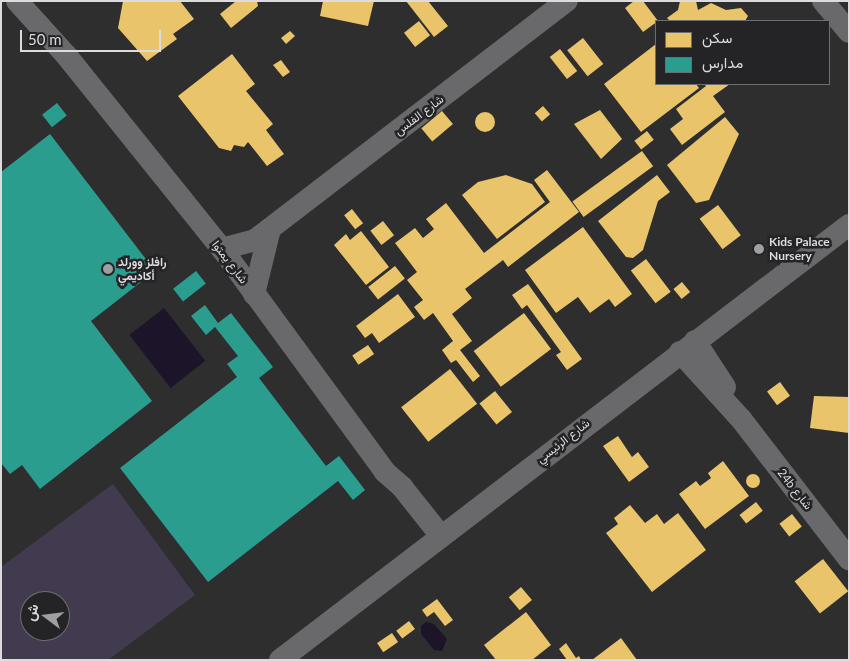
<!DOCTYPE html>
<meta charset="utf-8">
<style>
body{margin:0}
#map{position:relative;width:850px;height:661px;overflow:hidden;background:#2e2e2f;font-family:Lato,Vazirmatn,sans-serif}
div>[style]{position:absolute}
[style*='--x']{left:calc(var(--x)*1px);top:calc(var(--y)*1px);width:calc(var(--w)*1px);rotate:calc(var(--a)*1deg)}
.green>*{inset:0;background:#423b4f}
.water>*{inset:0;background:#1c1429;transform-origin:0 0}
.homes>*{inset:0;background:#e9c46a;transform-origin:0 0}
.round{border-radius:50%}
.schools>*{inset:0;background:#2a9d8f;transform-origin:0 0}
.minor>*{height:22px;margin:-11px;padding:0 11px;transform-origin:11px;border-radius:11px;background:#69686a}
.dots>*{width:14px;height:14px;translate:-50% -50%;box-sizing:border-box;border:2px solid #242326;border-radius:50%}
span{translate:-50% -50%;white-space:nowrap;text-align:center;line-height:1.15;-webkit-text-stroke:5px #242326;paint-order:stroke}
.street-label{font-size:12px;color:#dcdbdd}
.poi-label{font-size:12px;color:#dcdbdd;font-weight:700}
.left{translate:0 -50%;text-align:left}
.frame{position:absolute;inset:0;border:2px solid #dcdbdd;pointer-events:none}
.legend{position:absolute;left:655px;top:20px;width:175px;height:65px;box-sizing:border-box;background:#242326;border:1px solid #6e6d6f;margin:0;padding:6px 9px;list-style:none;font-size:15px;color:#dcdbdd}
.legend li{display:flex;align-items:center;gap:10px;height:25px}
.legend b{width:25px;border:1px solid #6e6d6f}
.north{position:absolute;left:20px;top:591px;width:50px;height:50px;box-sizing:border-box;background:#242326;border:1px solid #6e6d6f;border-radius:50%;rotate:285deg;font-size:14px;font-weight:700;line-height:20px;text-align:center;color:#dcdbdd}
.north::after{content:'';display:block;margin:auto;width:18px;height:22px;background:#9f9ea0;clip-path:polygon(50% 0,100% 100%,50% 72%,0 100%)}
.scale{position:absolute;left:20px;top:30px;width:141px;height:22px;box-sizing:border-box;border:2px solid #dcdbdd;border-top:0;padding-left:6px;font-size:15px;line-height:18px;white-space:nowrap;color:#dcdbdd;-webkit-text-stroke:4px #242326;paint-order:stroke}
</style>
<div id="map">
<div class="green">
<div style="clip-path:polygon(evenodd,113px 484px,195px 595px,108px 660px,1px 660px,1px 567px,113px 484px,30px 601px,60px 601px,60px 631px,30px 631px,30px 601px)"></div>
</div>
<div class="water">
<div style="left:164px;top:308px;width:67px;height:44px;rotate:52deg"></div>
<div style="clip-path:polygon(426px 622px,434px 624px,447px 639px,442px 651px,434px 650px,421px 634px,421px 626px)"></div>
</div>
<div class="homes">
<div style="clip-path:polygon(123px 1px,180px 1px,194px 19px,173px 34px,177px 39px,147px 61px,118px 28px)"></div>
<div style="clip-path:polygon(236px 1px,257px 1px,258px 6px,231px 28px,220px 14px)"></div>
<div style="clip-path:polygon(323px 1px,374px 1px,368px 26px,320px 16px)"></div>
<div style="clip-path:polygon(406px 1px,428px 1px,448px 26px,434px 37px)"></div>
<div style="clip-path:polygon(634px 1px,643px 1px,658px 21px,643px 32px,625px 8px)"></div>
<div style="clip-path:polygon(680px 1px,696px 1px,698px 10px,711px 3px,726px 10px,741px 8px,748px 16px,745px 21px,670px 21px,667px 18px,678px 10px)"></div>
<div style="left:419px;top:21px;width:18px;height:19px;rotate:52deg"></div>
<div style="clip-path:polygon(290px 31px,295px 36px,286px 44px,281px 38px)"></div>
<div style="left:583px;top:38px;width:33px;height:20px;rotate:52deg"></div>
<div style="clip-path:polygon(656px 44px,656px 84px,696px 84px,699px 88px,641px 132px,604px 84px)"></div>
<div style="left:560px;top:49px;width:28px;height:13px;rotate:52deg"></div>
<div style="clip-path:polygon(232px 54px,255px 84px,246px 91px,273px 124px,266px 130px,284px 154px,267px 166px,248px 142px,244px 147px,234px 145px,231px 151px,219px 148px,178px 96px)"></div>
<div style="clip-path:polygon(281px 60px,290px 72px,283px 77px,273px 65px)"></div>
<div style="clip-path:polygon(704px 84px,730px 84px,713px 96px,725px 112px,682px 145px,670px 129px,683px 119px,676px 109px,706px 86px)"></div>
<div style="left:543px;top:106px;width:11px;height:11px;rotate:49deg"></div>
<div style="clip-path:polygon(600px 110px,622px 139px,601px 159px,574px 124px)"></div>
<div style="left:442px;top:111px;width:17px;height:27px;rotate:50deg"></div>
<div class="round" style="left:475px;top:112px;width:20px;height:20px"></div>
<div style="clip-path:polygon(725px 117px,739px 134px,709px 200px,696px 203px,667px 165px)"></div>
<div style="left:647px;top:131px;width:11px;height:16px;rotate:52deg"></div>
<div style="left:642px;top:151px;width:19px;height:86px;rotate:54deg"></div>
<div style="clip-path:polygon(547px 170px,579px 212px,508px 267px,503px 260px,465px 289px,472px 298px,452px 314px,472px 341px,460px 350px,480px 376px,473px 382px,456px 360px,451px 363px,442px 350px,453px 341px,433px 313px,424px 320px,414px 307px,423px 300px,407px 280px,417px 272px,395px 243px,415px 228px,423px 238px,434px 229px,426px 219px,446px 203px,484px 253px,550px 202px,534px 180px)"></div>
<div style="clip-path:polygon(506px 175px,532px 184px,545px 202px,497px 239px,462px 195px,478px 182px)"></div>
<div style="clip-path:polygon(657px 175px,670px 192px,658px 201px,643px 250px,633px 258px,626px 257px,598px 221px)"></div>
<div style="left:718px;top:205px;width:38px;height:23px;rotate:53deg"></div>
<div style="left:352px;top:209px;width:18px;height:10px;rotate:52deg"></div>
<div style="left:383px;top:221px;width:18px;height:16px;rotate:52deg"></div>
<div style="clip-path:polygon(583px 227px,632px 294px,615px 307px,609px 299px,590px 313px,578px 297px,556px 313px,525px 270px)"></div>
<div style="clip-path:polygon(361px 231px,389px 267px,366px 285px,334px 245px,346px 234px,350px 240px)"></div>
<div style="left:646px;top:259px;width:41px;height:19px;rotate:53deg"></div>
<div style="left:395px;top:266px;width:16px;height:34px;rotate:52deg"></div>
<div style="left:682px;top:282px;width:13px;height:11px;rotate:51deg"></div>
<div style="clip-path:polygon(528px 284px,582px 359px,567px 370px,556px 355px,561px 352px,527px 305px,522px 309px,512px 295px)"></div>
<div style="clip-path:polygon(398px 294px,415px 317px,379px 343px,372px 333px,365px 338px,356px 326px)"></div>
<div style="left:524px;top:313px;width:45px;height:63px;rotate:53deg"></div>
<div style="left:368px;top:345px;width:11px;height:19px;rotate:56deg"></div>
<div style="left:450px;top:369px;width:44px;height:62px;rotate:52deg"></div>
<div style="left:780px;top:382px;width:17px;height:16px;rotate:54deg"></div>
<div style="left:495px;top:391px;width:27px;height:20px;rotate:51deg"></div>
<div style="clip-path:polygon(814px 396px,849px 397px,849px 433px,810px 428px)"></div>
<div style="clip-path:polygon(618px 436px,632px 457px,638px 452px,649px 467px,629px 482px,603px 446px)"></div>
<div style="clip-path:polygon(723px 461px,749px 496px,705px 529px,679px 494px,696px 481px,700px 486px,711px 478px,708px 473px)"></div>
<div class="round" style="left:746px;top:474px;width:14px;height:14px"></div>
<div style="left:756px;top:502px;width:11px;height:21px;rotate:52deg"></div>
<div style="clip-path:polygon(630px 505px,645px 523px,657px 514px,664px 524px,678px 513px,706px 550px,652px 592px,606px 533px,618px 524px,614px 518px)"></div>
<div style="left:792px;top:514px;width:16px;height:16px;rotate:52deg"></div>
<div style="left:823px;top:559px;width:41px;height:36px;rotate:52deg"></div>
<div style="left:521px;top:587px;width:17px;height:16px;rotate:50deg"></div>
<div style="clip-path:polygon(437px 599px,453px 620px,445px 626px,434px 612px,427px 617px,422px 610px)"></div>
<div style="clip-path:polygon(526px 612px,551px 645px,532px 660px,496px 660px,484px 645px)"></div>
<div style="left:409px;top:621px;width:10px;height:16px;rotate:53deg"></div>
<div style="left:392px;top:633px;width:11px;height:18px;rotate:56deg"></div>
<div style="clip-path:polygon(621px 638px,637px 660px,592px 660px)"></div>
<div style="clip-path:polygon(566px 643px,576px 658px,579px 656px,581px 660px,567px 660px,559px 649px)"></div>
</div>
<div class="schools">
<div style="left:57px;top:103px;width:16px;height:19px;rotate:52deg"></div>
<div style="clip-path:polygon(50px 134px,155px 271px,91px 321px,152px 401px,40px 489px,22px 465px,10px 474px,1px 463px,1px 172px)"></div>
<div style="left:196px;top:271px;width:16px;height:29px;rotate:52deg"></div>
<div style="clip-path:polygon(205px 305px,218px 323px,231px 313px,273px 367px,259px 378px,326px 466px,339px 456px,365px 490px,353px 500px,338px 481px,208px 582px,120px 468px,237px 377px,227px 364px,238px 356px,215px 327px,206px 335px,191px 316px)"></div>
</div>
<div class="minor">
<div style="--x:17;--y:1;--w:73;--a:47.8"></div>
<div style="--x:66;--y:55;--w:249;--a:51.2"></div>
<div style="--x:222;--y:249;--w:276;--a:53.8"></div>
<div style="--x:385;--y:472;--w:23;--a:41"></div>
<div style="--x:402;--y:487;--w:63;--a:51.5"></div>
<div style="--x:823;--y:1;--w:40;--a:50"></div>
<div style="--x:222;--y:249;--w:34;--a:-15"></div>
<div style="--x:255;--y:240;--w:393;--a:-37.5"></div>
<div style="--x:254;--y:294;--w:67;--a:-76.2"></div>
<div style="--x:695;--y:341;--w:55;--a:56.9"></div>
<div style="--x:680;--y:352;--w:91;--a:47.7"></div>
<div style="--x:741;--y:419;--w:177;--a:52.4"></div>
<div style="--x:280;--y:660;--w:716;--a:-37.4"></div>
</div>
<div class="dots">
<div style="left:759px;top:249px;background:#9f9ea0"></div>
<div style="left:108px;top:269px;background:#9f9ea0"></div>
</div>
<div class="street-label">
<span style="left:419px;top:115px;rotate:-37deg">شارع الفلس</span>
<span style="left:230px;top:262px;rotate:53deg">شارع يمتوا</span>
<span style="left:563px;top:441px;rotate:-38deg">شارع الرئيسي</span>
<span style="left:795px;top:489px;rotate:52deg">24b شارع</span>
</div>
<div class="poi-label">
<span class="left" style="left:769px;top:249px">Kids Palace<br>Nursery</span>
<span class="left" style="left:118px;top:269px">رافلز وورلد<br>أكاديمي</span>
</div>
<div class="frame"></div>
<ul class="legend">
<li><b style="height:14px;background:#e9c46a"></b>سكن</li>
<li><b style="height:14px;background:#2a9d8f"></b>مدارس</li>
</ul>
<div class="north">ش</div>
<div class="scale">50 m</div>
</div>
